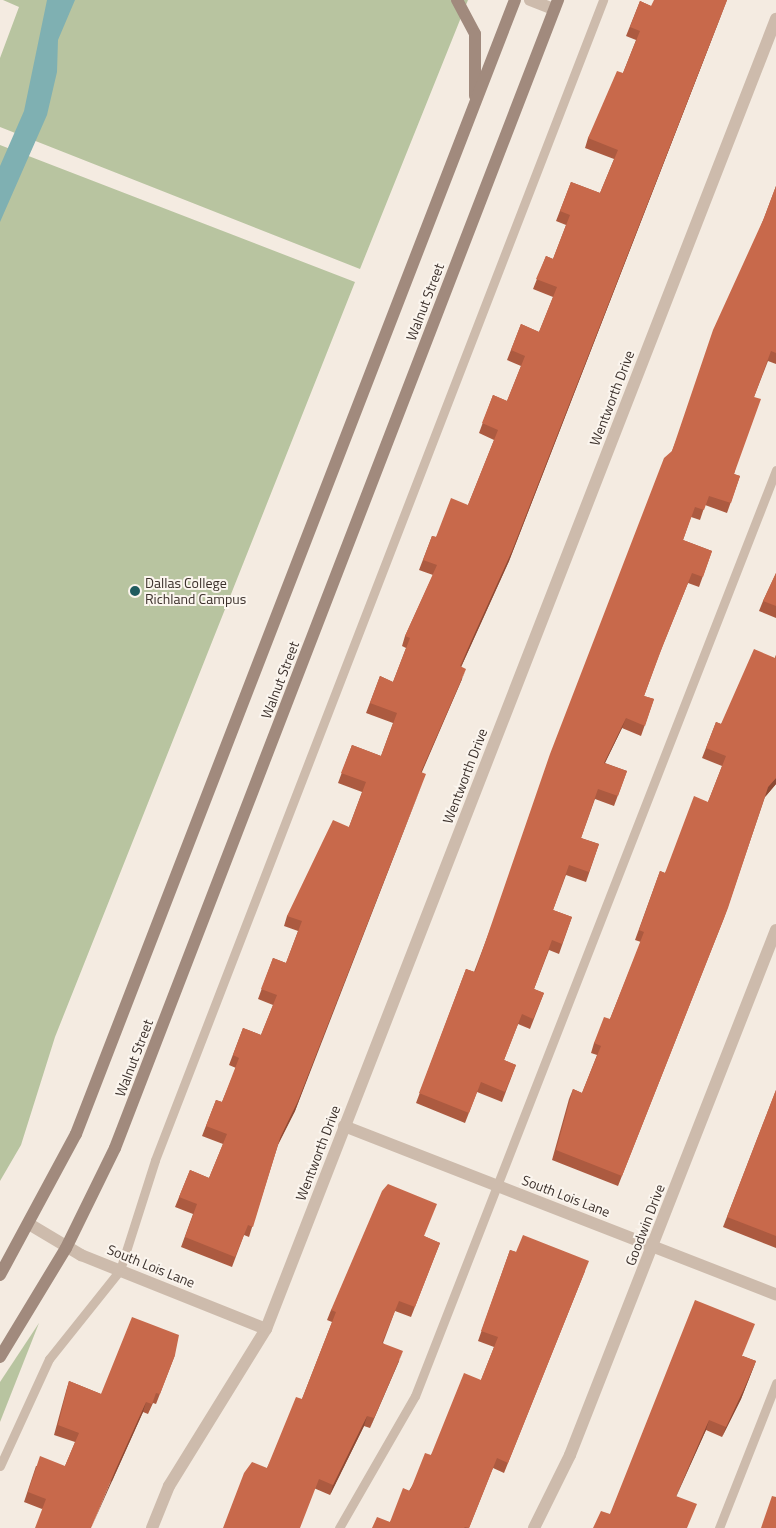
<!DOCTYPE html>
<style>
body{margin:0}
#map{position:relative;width:776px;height:1528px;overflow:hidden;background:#f4ebe1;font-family:"Titillium Web",sans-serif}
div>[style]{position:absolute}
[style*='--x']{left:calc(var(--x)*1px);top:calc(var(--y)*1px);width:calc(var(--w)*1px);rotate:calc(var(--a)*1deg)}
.green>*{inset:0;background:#b8c4a0}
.water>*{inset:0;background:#7fb0b2}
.service>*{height:9px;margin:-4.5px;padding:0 4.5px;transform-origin:4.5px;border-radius:4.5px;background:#cdbbac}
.minor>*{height:12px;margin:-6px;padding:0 6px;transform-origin:6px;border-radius:6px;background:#cdbbac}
.secondary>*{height:12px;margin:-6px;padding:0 6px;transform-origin:6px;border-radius:6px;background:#a18a7d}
.wall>*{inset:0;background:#ac5a40}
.shaded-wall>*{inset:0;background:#8c4a34}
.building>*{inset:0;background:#c8694b}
.dots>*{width:14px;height:14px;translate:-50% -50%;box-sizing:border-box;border:2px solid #fbf5ee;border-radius:50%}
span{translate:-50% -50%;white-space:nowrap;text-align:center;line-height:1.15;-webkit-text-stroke:4px #fbf5ee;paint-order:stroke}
.street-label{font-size:14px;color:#3b302b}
.poi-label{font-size:14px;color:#3b302b}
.left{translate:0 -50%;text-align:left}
</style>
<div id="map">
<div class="green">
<div style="clip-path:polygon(3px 0,468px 0,360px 269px,0 127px,0 58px,19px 7px)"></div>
<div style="clip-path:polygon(0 145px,355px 282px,55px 1037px,21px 1145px,0 1181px)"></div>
<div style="clip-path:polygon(39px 1323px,0 1422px,0 1382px)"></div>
</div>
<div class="water">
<div style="clip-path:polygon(47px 0,75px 0,58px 40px,57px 72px,47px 115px,0 222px,0 166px,24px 111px)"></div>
</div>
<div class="service">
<div style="--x:0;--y:1466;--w:118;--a:-65.4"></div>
<div style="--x:49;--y:1359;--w:114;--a:-51.4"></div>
<div style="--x:120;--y:1270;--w:115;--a:-72.3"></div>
<div style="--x:155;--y:1160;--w:1244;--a:-68.88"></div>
<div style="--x:339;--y:1528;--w:152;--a:-60.1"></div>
<div style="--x:415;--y:1396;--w:994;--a:-68.7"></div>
<div style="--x:719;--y:1528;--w:156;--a:-68.5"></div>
</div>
<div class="minor">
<div style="--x:530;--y:0;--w:26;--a:21"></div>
<div style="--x:344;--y:1126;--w:464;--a:21.3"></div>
<div style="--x:29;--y:1224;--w:61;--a:30.8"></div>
<div style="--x:81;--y:1255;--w:199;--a:21.8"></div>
<div style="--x:152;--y:1528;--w:45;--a:-68"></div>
<div style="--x:169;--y:1486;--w:185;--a:-58.3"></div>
<div style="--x:266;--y:1329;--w:1406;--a:-68.73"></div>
<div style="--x:534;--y:1528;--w:81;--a:-63.7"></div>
<div style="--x:570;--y:1455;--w:564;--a:-68.58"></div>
</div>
<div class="secondary">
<div style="--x:457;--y:0;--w:38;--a:62"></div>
<div style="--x:475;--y:34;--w:62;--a:90"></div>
<div style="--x:0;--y:1275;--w:160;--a:-61.7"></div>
<div style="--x:76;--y:1134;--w:1216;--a:-68.84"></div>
<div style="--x:0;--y:1357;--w:127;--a:-58.8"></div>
<div style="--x:66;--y:1248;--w:111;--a:-63.9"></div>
<div style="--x:115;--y:1148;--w:1231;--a:-68.9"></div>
</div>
<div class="wall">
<div style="clip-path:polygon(727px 0,509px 561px,461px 667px,462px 679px,422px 772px,295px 1111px,278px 1145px,249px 1237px,244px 1235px,232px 1267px,181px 1247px,193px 1214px,175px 1207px,190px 1170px,209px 1178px,223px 1144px,202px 1136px,216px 1100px,222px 1102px,236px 1068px,229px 1065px,243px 1028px,261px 1035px,273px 1005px,258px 999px,273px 958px,286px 963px,298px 931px,284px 926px,287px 916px,349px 827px,362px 792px,338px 783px,352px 745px,381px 756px,393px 723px,366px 713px,380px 676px,393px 682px,406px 648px,402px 646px,405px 636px,433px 575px,419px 570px,432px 536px,436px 537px,468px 505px,494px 440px,479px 433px,493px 395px,507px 401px,521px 366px,507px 360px,521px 324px,539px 332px,553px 297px,533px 289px,546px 256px,553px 259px,566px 225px,556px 221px,571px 182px,600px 193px,614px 159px,585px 148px,588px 138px,623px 73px,636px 40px,626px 36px,640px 1px,651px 6px)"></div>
<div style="clip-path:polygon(776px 186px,776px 364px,768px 361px,754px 397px,734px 474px,740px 476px,727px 513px,705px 505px,700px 520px,691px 517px,683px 540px,712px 551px,699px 587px,688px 583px,659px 655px,644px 696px,654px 699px,641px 736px,622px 728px,605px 763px,627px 771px,614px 806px,595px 799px,581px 838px,599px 844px,586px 882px,566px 875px,553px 910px,572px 917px,559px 954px,549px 950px,534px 989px,544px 993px,530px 1029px,518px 1024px,504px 1060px,516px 1065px,502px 1102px,477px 1092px,465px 1123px,416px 1103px,466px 969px,474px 972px,672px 451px,764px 218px)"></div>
<div style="clip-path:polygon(776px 573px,776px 618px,759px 611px,763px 601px)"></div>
<div style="clip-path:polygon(776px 655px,776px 784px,765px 797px,724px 918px,618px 1186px,552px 1160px,569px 1099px,573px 1089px,582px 1093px,597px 1055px,591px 1053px,594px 1043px,610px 1019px,641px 942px,635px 940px,660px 871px,665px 873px,708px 802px,722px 766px,702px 758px,716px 722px,721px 724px,775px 658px)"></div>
<div style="clip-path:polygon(776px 1090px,776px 1248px,723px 1227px)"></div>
<div style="clip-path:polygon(424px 1236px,440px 1243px,411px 1317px,395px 1311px,383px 1343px,399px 1361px,370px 1428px,364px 1426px,330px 1495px,267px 1468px,302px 1399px,332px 1322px,327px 1320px,331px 1310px)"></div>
<div style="clip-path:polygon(510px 1250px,516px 1252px,585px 1271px,504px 1473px,493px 1468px,469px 1528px,372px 1528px,390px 1522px,431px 1455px,481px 1380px,494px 1347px,478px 1341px)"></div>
<div style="clip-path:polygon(175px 1355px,156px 1404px,153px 1403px,148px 1414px,143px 1412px,112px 1481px,42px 1509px,24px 1502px,36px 1466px,65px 1466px,75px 1442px,54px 1435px,66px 1391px,69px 1381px,101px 1394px)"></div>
<div style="clip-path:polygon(743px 1356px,756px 1361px,741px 1399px,722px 1437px,706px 1430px,676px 1496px,610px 1514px)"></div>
</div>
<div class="shaded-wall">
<div style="clip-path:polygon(727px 0,509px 561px,457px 676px)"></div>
<div style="clip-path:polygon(466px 669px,462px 679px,417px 782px,421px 772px)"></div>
<div style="clip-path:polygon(626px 718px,622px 728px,600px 773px,604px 763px)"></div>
<div style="clip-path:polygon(776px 778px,776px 784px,765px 797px,768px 787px)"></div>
<div style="clip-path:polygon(422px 784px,295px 1111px,276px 1148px)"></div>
<div style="clip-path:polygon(403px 1351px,399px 1361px,370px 1428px,374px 1418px)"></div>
<div style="clip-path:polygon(756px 1361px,741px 1399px,722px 1437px,726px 1427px)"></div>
<div style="clip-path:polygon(146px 1402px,143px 1412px,91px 1528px,115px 1471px)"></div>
<div style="clip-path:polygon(367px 1416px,364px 1426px,330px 1495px,333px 1485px)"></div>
<div style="clip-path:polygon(709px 1420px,706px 1430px,672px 1506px,676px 1496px)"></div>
</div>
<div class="building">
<div style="clip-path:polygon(654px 0,727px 0,512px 551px,460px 666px,466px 669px,421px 772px,426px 774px,298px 1101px,280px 1138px,253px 1227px,248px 1225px,235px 1257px,185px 1237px,197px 1204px,179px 1197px,190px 1170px,209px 1178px,227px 1134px,206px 1126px,216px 1100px,222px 1102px,239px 1058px,233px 1055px,243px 1028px,261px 1035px,277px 995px,261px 989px,273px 958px,286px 963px,302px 921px,287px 916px,333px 820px,349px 827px,366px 782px,341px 773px,352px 745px,381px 756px,397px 713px,370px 703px,380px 676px,393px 682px,410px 638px,405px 636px,437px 565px,423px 560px,432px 536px,436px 537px,451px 498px,468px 505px,498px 430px,482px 423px,493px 395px,507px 401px,525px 356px,511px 350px,521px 324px,539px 332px,557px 287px,536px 279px,546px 256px,553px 259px,570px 215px,560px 211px,571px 182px,600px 193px,618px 150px,588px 138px,617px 71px,623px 73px,640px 31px,630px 27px,640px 1px,651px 6px)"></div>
<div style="clip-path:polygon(776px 186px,776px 353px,771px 351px,754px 397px,761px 399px,734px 474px,740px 476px,731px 503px,709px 496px,704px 510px,695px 507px,683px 540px,712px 551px,703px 577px,692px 573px,663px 645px,644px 696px,654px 699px,645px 726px,626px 718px,604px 763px,627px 771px,618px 796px,598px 789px,581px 838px,599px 844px,589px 872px,569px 865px,553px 910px,572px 917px,562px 944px,552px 940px,534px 989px,544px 993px,533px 1019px,522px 1014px,504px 1060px,516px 1065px,505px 1092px,481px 1082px,469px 1113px,419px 1093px,466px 969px,475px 972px,550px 754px,664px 458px,672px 451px,713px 330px,764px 218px)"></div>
<div style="clip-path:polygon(776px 573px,776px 606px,763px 601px)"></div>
<div style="clip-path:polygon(754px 649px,775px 658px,776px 655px,776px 778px,768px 787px,728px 908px,622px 1176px,556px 1150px,573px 1089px,582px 1093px,601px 1046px,594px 1043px,604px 1017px,610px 1019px,644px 932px,639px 930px,660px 871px,665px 873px,694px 796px,708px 802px,726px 756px,706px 748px,716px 722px,721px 724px)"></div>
<div style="clip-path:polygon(776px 1090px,776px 1236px,727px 1217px)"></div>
<div style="clip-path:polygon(388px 1184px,437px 1204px,424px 1236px,440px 1243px,415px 1307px,399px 1301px,382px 1343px,403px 1351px,374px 1418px,367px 1416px,333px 1485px,319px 1479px,300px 1528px,223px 1528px,244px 1473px,252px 1462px,267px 1468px,296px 1397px,302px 1399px,336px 1312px,331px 1310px,382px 1191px)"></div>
<div style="clip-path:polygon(523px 1235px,589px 1261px,508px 1463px,497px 1458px,469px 1528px,465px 1527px,464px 1528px,372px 1528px,377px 1517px,390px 1522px,403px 1488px,410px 1491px,425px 1453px,431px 1455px,464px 1373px,481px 1380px,498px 1337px,481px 1331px,510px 1250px,516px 1252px)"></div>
<div style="clip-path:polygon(695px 1300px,755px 1324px,742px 1356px,756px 1361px,744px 1389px,726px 1427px,709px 1420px,676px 1496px,697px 1504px,687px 1528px,593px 1528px,601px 1511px,610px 1514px)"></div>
<div style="clip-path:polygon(132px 1317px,179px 1335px,175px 1355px,160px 1394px,156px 1393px,152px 1404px,146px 1402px,115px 1471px,91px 1528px,35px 1528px,46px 1499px,28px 1492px,40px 1456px,65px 1466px,79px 1433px,58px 1425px,69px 1381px,101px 1394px)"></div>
<div style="clip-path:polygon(772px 1496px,776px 1497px,776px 1528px,761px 1528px)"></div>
</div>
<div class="dots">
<div style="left:135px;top:591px;background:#1f5a5e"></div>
</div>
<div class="street-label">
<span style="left:425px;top:302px;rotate:-69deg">Walnut Street</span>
<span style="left:612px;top:398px;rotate:-69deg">Wentworth Drive</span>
<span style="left:280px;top:680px;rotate:-69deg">Walnut Street</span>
<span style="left:465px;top:776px;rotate:-69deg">Wentworth Drive</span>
<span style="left:134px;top:1058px;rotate:-69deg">Walnut Street</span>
<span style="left:318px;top:1153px;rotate:-69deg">Wentworth Drive</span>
<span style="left:566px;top:1196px;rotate:21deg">South Lois Lane</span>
<span style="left:645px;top:1225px;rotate:-69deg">Goodwin Drive</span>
<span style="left:151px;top:1266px;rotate:22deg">South Lois Lane</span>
</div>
<div class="poi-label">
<span class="left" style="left:145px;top:591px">Dallas College<br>Richland Campus</span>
</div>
</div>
